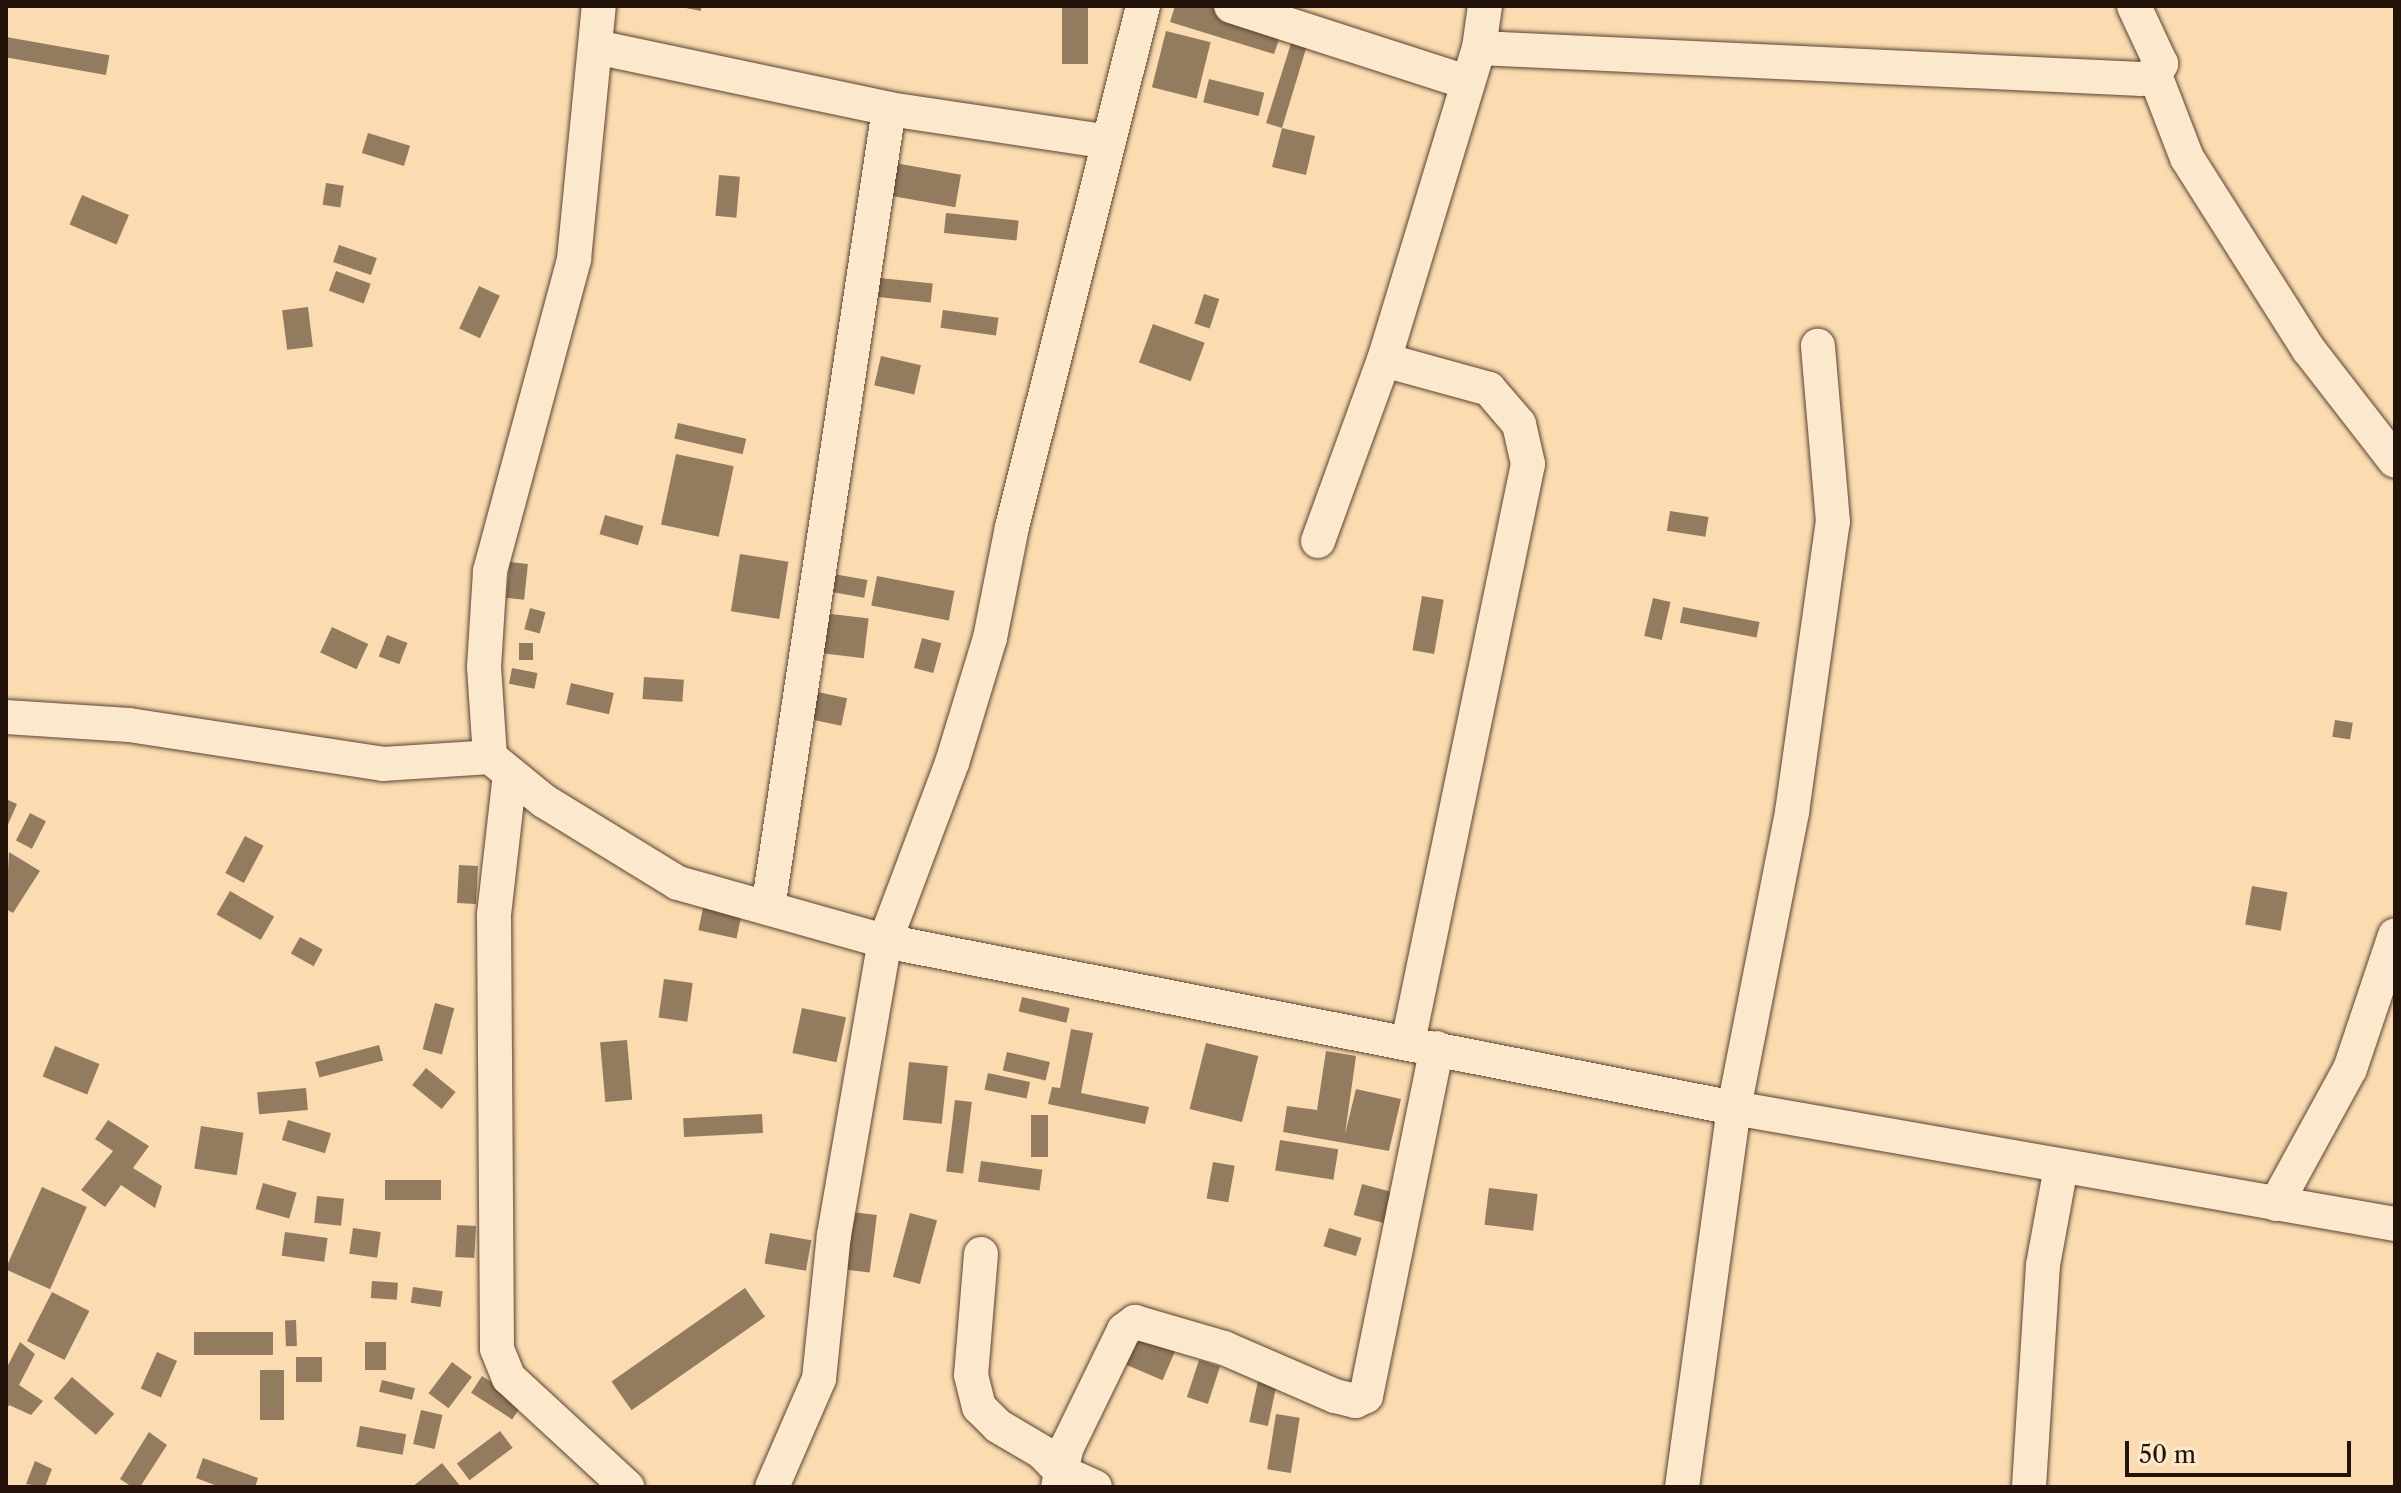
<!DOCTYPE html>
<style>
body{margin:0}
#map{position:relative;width:2401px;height:1493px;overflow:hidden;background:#fbdcb0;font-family:"Libre Caslon Text",serif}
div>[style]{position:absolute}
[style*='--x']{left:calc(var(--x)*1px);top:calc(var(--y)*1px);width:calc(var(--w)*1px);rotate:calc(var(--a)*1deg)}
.building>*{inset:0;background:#937b5f;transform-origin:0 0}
.roads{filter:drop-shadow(0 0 2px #584432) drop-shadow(0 0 2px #584432)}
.street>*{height:34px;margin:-17px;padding:0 17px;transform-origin:17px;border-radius:17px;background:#fce8cc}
span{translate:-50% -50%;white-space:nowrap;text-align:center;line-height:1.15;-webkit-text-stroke:6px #fce8cc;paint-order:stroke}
.frame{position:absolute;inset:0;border:8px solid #221208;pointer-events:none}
.scale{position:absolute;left:2125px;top:1441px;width:226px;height:36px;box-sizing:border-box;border:4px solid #221208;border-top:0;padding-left:10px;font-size:24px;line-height:28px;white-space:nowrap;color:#221208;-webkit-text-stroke:6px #fce8cc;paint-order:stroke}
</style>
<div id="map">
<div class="building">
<div style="clip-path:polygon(676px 6px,701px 6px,701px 11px)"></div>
<div style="left:1062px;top:6px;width:26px;height:58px"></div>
<div style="clip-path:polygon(1175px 6px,1222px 6px,1284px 25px,1274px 54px,1170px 22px)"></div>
<div style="left:1166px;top:31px;width:46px;height:58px;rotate:14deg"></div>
<div style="left:6px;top:37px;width:105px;height:20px;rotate:10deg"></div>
<div style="clip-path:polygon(1293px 37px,1308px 42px,1282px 128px,1315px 136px,1306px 175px,1272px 167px,1282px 128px,1266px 123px)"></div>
<div style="left:1209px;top:79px;width:57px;height:24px;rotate:14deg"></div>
<div style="left:368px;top:133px;width:44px;height:21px;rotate:17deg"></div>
<div style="left:895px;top:163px;width:67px;height:33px;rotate:10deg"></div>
<div style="left:719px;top:175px;width:21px;height:41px;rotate:5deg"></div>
<div style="left:326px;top:183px;width:18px;height:22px;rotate:9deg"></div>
<div style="left:82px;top:195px;width:51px;height:32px;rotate:23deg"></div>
<div style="left:946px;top:213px;width:73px;height:20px;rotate:6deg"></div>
<div style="left:339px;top:245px;width:40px;height:18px;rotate:19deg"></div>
<div style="left:336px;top:271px;width:37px;height:21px;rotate:20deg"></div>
<div style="left:880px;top:278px;width:53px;height:19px;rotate:6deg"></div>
<div style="left:479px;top:286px;width:23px;height:47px;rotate:25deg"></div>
<div style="left:1204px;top:294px;width:16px;height:31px;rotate:18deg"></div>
<div style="left:308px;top:307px;width:40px;height:26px;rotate:83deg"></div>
<div style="left:943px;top:310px;width:56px;height:18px;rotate:8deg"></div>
<div style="left:1153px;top:324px;width:55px;height:41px;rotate:20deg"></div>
<div style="left:881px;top:356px;width:41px;height:30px;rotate:13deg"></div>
<div style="left:678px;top:423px;width:70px;height:16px;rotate:13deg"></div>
<div style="left:676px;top:454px;width:59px;height:72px;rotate:12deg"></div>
<div style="left:1670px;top:511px;width:39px;height:20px;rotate:9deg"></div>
<div style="left:605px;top:515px;width:40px;height:20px;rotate:16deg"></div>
<div style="left:740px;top:554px;width:49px;height:58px;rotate:9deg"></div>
<div style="left:510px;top:562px;width:18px;height:36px;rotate:6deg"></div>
<div style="left:828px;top:573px;width:40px;height:18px;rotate:10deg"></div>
<div style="left:877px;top:576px;width:79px;height:30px;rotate:11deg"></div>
<div style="left:1422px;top:596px;width:22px;height:55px;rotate:10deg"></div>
<div style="left:1653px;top:598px;width:18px;height:39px;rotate:13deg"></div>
<div style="left:1683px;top:607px;width:78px;height:16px;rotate:11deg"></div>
<div style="left:530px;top:608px;width:16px;height:22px;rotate:15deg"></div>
<div style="left:815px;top:612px;width:54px;height:40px;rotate:7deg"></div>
<div style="left:332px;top:627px;width:40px;height:28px;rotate:25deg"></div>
<div style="left:387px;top:635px;width:22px;height:23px;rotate:21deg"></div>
<div style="left:922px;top:638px;width:20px;height:31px;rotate:15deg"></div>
<div style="left:519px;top:643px;width:14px;height:17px"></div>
<div style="left:512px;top:668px;width:26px;height:16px;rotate:11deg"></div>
<div style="left:644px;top:677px;width:40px;height:22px;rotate:4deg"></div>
<div style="left:571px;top:683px;width:44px;height:22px;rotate:13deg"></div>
<div style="left:808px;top:690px;width:40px;height:28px;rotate:12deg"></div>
<div style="left:2335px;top:720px;width:18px;height:17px;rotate:9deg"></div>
<div style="clip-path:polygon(6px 799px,17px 804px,6px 829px)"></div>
<div style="left:30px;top:813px;width:18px;height:31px;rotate:27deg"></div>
<div style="left:245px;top:836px;width:21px;height:42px;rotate:28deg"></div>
<div style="clip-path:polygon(9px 852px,40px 871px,13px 913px,6px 909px)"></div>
<div style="left:459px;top:865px;width:19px;height:38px;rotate:3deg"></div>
<div style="left:2252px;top:886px;width:36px;height:39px;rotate:10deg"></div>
<div style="left:230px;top:891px;width:51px;height:27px;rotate:30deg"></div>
<div style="left:705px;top:899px;width:39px;height:32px;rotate:12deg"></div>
<div style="left:300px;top:937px;width:26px;height:19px;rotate:29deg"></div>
<div style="left:664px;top:979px;width:29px;height:39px;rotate:8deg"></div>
<div style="left:1022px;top:997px;width:49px;height:15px;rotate:13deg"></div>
<div style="left:435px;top:1003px;width:20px;height:48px;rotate:15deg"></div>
<div style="left:802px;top:1008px;width:45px;height:46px;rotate:12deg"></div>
<div style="clip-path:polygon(1071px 1029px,1093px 1033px,1081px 1093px,1149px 1107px,1145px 1124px,1048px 1104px,1052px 1087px,1060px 1088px)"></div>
<div style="left:627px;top:1040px;width:60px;height:27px;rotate:85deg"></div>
<div style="left:1206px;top:1043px;width:54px;height:68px;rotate:14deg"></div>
<div style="left:379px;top:1045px;width:16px;height:66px;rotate:75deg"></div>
<div style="left:55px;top:1046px;width:48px;height:33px;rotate:22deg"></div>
<div style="clip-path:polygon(1326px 1051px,1356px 1056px,1345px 1134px,1356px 1089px,1401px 1099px,1389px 1151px,1283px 1132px,1287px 1106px,1317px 1110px)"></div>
<div style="left:1007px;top:1052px;width:44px;height:19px;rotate:13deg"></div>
<div style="left:909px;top:1062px;width:39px;height:58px;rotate:6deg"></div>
<div style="left:426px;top:1068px;width:38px;height:22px;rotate:39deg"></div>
<div style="left:988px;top:1073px;width:43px;height:17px;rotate:12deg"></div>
<div style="left:306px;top:1088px;width:22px;height:49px;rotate:85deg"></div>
<div style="left:955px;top:1100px;width:17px;height:72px;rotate:7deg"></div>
<div style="left:762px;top:1114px;width:19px;height:79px;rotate:87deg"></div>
<div style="left:1031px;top:1115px;width:17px;height:42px"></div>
<div style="clip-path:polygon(108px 1120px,149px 1146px,133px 1168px,162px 1186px,155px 1208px,121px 1185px,105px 1207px,81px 1190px,113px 1151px,95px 1139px)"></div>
<div style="left:288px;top:1120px;width:45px;height:21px;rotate:17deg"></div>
<div style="left:201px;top:1126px;width:43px;height:43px;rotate:9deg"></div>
<div style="left:1280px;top:1140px;width:59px;height:31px;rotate:9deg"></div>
<div style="left:981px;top:1161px;width:62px;height:21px;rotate:8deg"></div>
<div style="left:1213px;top:1162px;width:22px;height:37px;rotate:10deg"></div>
<div style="left:385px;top:1180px;width:56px;height:20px"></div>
<div style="left:263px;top:1183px;width:35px;height:27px;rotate:16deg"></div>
<div style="left:1362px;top:1184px;width:31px;height:32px;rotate:15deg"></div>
<div style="left:42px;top:1187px;width:49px;height:90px;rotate:24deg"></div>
<div style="left:1489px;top:1188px;width:49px;height:37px;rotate:7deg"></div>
<div style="left:317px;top:1196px;width:27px;height:27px;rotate:6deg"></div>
<div style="left:852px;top:1212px;width:25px;height:58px;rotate:7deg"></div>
<div style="left:910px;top:1213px;width:28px;height:66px;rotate:15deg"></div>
<div style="left:457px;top:1225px;width:19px;height:32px;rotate:3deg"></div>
<div style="left:353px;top:1228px;width:28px;height:26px;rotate:8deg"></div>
<div style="left:1329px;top:1228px;width:34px;height:19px;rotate:17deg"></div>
<div style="left:285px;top:1232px;width:43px;height:24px;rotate:8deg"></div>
<div style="left:770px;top:1233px;width:42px;height:31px;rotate:10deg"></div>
<div style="left:372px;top:1281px;width:26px;height:17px;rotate:4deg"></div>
<div style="left:413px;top:1287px;width:30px;height:16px;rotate:8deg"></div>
<div style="left:745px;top:1288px;width:35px;height:163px;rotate:55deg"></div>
<div style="left:52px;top:1292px;width:42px;height:55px;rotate:27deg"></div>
<div style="left:296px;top:1320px;width:26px;height:11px;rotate:88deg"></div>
<div style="left:273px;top:1332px;width:23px;height:79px;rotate:90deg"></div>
<div style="left:1131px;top:1332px;width:48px;height:32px;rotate:23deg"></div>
<div style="clip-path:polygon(20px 1342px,35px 1354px,19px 1385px,43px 1401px,31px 1415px,9px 1405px,6px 1411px,6px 1369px)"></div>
<div style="left:365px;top:1342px;width:21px;height:28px"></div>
<div style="left:157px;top:1352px;width:22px;height:40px;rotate:24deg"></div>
<div style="left:296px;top:1357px;width:26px;height:25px"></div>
<div style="left:1199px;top:1360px;width:22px;height:39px;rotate:18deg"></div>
<div style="left:452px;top:1362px;width:25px;height:39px;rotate:37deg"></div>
<div style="left:260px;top:1370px;width:24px;height:50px"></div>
<div style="left:482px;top:1376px;width:49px;height:20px;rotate:33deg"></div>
<div style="left:72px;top:1377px;width:56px;height:28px;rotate:41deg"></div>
<div style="left:382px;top:1380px;width:34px;height:12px;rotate:14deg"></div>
<div style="left:1258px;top:1381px;width:19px;height:42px;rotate:12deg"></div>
<div style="left:421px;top:1410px;width:22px;height:35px;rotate:13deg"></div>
<div style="left:1276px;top:1414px;width:24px;height:56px;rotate:9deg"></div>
<div style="left:360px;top:1426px;width:47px;height:21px;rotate:10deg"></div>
<div style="left:500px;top:1431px;width:21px;height:54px;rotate:53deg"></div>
<div style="clip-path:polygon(149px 1432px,167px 1445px,140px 1487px,132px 1487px,120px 1479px)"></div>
<div style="clip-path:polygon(203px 1458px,258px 1478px,255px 1487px,220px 1487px,196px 1478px)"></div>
<div style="clip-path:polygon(35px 1461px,52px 1469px,45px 1487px,26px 1484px)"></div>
<div style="clip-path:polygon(442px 1463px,461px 1487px,412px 1487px)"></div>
</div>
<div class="roads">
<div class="street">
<div style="--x:1231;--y:6;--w:248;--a:17.9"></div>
<div style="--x:596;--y:47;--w:299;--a:11.9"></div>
<div style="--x:889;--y:109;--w:222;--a:8.5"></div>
<div style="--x:1479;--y:48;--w:663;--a:2.68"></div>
<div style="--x:2141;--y:79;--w:15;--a:-16"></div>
<div style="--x:2155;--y:75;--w:13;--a:-61"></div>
<div style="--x:2161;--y:64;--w:64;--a:-115"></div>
<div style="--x:2155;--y:75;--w:89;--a:68.9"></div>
<div style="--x:2187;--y:158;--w:227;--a:57.6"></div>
<div style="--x:2309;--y:350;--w:140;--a:52.2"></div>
<div style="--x:1384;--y:360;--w:109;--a:15.4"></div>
<div style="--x:1489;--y:389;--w:46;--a:49.4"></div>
<div style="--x:1519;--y:424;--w:41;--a:77.3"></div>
<div style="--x:1528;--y:464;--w:590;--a:101.73"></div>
<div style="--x:1318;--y:541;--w:193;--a:-70"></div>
<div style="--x:1384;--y:360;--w:326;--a:-73.1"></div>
<div style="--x:1479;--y:48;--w:42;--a:-81.9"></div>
<div style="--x:6;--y:717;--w:123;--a:3.7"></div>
<div style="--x:129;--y:725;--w:257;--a:8.7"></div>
<div style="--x:383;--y:764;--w:107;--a:-3.7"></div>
<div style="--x:490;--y:757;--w:70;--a:39.2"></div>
<div style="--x:544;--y:801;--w:157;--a:31.5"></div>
<div style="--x:678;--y:883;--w:215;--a:15.7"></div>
<div style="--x:885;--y:941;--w:865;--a:11.13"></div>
<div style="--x:1734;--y:1108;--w:671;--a:9.95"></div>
<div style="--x:490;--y:757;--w:90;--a:-93.8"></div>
<div style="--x:484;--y:667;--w:96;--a:-86.4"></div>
<div style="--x:490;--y:571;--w:323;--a:-74.9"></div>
<div style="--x:574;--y:259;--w:254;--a:-84.4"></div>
<div style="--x:510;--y:774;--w:142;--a:96.5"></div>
<div style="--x:494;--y:915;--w:434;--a:89.6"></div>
<div style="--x:497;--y:1349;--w:31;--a:68"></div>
<div style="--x:509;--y:1378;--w:161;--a:42.7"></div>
<div style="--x:768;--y:908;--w:808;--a:-81.39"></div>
<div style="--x:2276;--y:1204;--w:154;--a:-61.3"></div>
<div style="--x:2350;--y:1069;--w:141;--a:-71.4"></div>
<div style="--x:981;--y:1254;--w:121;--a:94.7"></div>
<div style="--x:971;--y:1375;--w:33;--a:76"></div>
<div style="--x:979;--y:1407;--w:27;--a:45"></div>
<div style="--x:998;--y:1426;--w:51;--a:30.6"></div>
<div style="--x:1042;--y:1452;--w:28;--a:46"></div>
<div style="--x:1061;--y:1472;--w:15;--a:101"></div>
<div style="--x:772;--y:1487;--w:118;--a:-66.5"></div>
<div style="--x:819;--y:1379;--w:145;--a:-84.1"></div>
<div style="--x:834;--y:1235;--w:298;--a:-80.2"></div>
<div style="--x:885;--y:941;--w:190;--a:-69.4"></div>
<div style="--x:952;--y:763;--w:131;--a:-73.1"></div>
<div style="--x:990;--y:638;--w:113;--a:-78.8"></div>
<div style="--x:1012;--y:527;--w:537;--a:-75.89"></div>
<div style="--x:1095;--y:1487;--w:37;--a:-156"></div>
<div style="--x:1061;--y:1472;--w:26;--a:-77"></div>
<div style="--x:1067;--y:1447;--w:130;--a:-64"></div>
<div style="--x:1124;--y:1330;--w:14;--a:-36"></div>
<div style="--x:1135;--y:1322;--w:93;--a:16.3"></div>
<div style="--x:1224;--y:1348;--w:121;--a:23.4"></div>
<div style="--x:1335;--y:1396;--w:21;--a:14"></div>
<div style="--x:1355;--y:1401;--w:12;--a:-24"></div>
<div style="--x:1366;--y:1396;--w:355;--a:-78.5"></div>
<div style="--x:1682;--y:1487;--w:383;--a:-82.2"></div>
<div style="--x:1734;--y:1108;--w:302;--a:-78.9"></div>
<div style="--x:1792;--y:812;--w:293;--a:-82"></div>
<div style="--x:1833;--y:522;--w:177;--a:-94.9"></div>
<div style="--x:2029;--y:1487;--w:222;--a:-86.4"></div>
<div style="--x:2043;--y:1265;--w:100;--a:-79.6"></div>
</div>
</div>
<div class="frame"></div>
<div class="scale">50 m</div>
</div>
